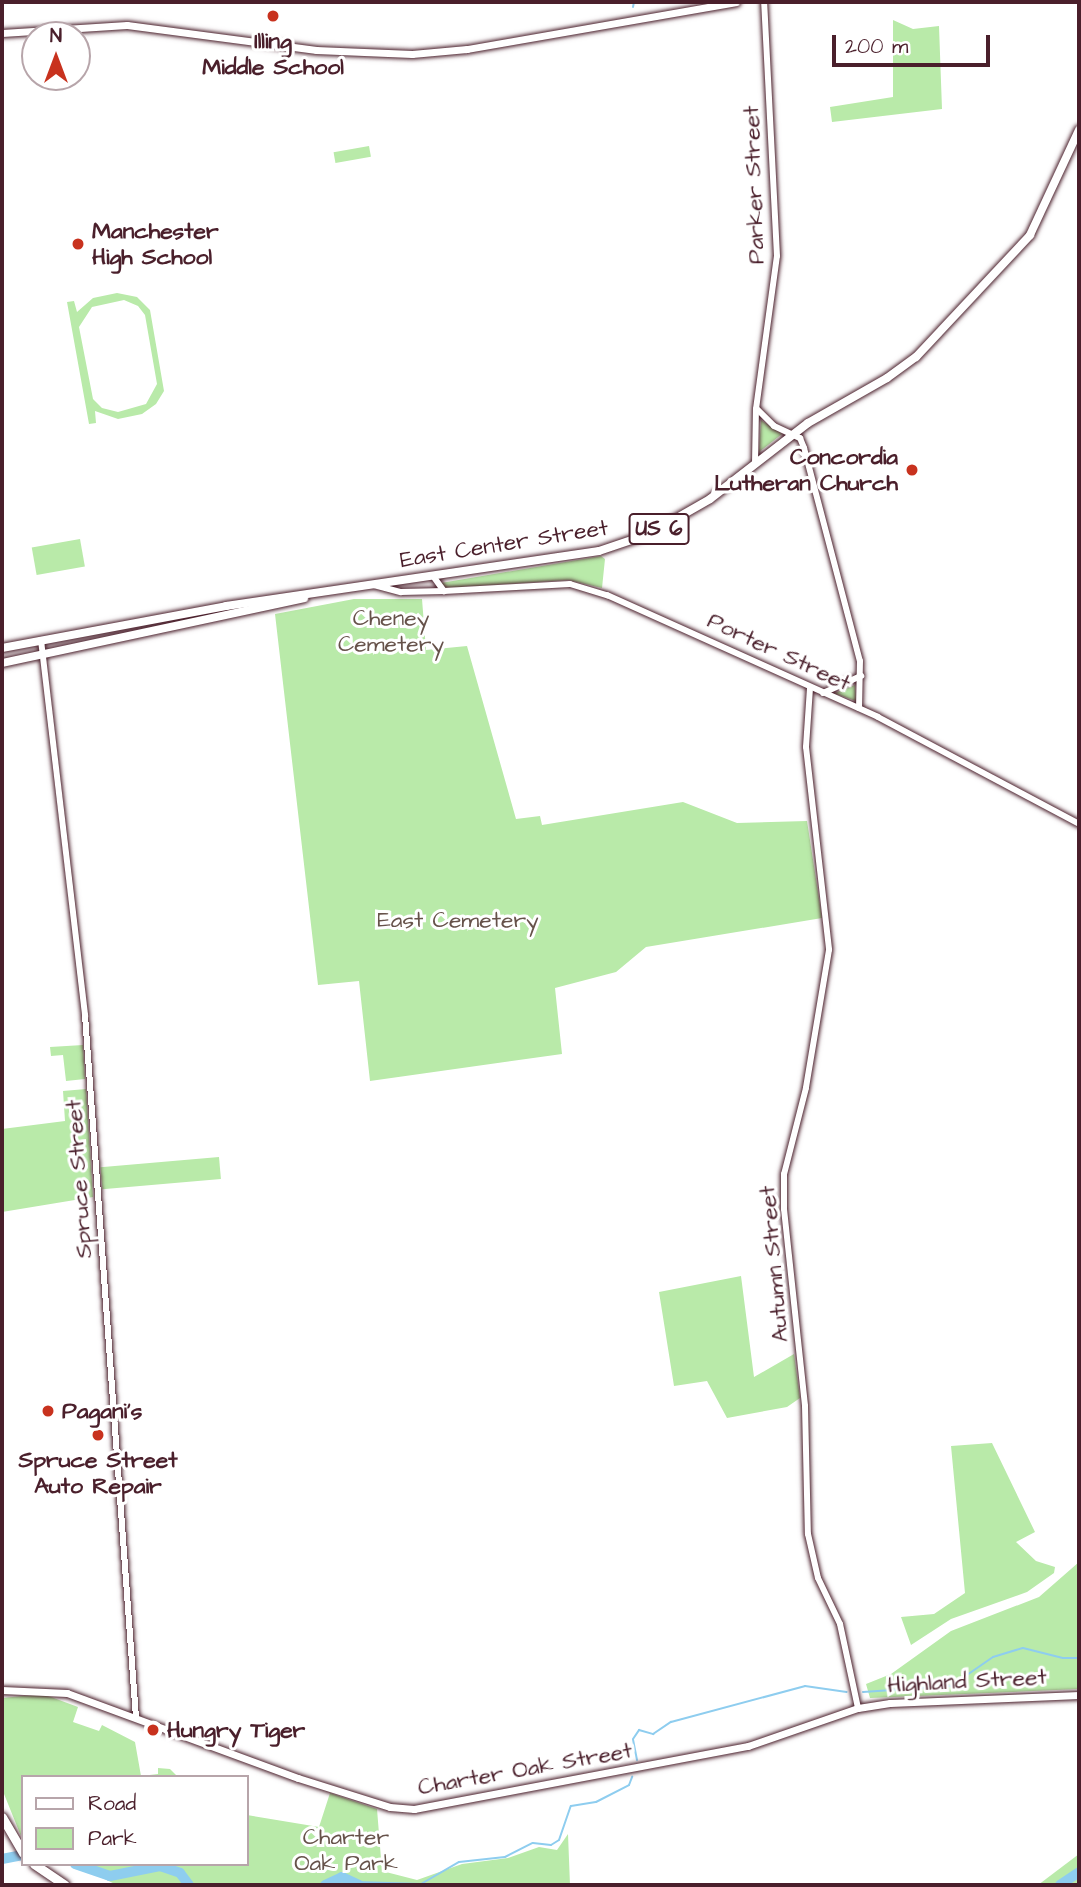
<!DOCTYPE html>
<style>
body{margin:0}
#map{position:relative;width:1081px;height:1887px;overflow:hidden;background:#fff;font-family:"Architects Daughter",sans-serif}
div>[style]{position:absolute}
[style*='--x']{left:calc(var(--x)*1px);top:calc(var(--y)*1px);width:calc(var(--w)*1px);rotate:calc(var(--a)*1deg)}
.green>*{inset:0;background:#b9eaa9;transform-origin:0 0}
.stream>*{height:2px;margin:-1px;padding:0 1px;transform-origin:1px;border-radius:1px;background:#8ecdef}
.river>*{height:10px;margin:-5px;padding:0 5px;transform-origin:5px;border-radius:5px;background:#8ecdef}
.roads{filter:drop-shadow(0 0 2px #4a1f2b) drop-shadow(0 0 2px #4a1f2b)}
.tertiary>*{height:6px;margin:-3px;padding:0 3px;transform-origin:3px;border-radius:3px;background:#fff}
.secondary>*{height:7px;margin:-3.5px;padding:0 3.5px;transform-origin:3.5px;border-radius:3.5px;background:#fff}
.primary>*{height:8px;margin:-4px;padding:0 4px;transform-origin:4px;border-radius:4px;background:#fff}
.motorway>*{height:9px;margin:-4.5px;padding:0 4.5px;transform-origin:4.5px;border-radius:4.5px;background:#fff}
.dots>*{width:19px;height:19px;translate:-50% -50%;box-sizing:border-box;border:4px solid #fff;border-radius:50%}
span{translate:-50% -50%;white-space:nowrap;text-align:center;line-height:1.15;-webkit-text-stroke:6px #fff;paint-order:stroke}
.shield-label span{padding:2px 5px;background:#fff;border:2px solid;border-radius:5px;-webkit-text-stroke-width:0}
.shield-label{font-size:21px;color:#4a1f2b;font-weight:700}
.poi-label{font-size:23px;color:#4a1f2b;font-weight:700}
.left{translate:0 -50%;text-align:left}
.right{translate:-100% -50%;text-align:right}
.street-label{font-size:23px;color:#4a1f2b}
.park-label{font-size:23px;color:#66524a}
.frame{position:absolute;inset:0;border:4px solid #4a1f2b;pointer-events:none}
.legend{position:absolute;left:21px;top:1775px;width:228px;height:91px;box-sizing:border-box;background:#fff;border:2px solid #b7a5aa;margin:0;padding:9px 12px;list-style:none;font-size:21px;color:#4a1f2b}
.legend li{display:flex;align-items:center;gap:14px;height:35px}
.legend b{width:35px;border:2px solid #b7a5aa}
.north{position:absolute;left:21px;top:21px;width:70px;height:70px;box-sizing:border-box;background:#fff;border:2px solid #b7a5aa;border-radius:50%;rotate:0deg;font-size:19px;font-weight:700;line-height:28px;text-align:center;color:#4a1f2b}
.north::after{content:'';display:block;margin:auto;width:24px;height:32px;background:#c8321e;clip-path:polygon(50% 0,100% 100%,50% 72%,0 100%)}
.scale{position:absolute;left:832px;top:35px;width:158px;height:32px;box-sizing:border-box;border:4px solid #4a1f2b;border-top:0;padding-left:9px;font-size:21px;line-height:24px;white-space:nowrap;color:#4a1f2b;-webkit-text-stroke:5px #fff;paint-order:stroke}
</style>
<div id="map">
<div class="green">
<div style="clip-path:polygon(893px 20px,913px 29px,939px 26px,942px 109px,832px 122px,830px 107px,893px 97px)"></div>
<div style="left:369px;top:146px;width:11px;height:36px;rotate:80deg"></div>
<div style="clip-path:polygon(evenodd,117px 293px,137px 297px,150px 310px,164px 391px,156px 404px,142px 414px,118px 419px,95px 411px,96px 423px,89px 424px,67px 302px,74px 301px,77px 312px,93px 298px,117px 293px,124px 300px,138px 306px,145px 315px,157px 384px,146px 404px,118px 412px,102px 408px,93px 399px,79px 327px,92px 307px,124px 300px)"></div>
<div style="clip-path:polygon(761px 420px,782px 434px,759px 452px)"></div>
<div style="left:80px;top:539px;width:28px;height:49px;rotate:80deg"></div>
<div style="clip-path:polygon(601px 556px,605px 559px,602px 588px,568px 580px,445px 588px,441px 583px)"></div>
<div style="clip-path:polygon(354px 599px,422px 599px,426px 650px,467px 646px,516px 819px,540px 816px,542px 825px,683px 802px,737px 823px,807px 821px,822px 918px,646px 947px,616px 972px,555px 988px,562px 1054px,370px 1081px,359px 981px,318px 985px,275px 614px)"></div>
<div style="clip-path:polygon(855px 685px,856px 701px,836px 694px,835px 693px)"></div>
<div style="clip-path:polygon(83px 1045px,85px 1079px,66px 1081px,63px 1055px,51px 1056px,50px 1047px)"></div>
<div style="clip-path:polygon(86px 1089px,93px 1197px,2px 1212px,2px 1129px,65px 1121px,63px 1091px)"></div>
<div style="left:219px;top:1157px;width:22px;height:119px;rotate:85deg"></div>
<div style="clip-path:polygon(741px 1276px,754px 1377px,794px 1354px,800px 1398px,787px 1407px,727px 1418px,707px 1381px,674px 1386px,659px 1292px)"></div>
<div style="clip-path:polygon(992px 1443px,1035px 1532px,1016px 1542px,1036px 1561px,1055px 1567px,1054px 1573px,1027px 1592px,951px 1619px,911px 1645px,901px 1617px,934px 1614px,965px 1593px,951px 1446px)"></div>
<div style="clip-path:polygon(1079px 1562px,1079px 1689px,870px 1698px,866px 1684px,891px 1674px,951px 1631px,1039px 1597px)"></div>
<div style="clip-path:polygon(43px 1694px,78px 1707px,73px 1722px,99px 1731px,102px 1725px,135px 1742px,141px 1776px,158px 1774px,158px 1768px,170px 1769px,178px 1777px,23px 1777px,23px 1841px,2px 1789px,2px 1698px)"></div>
<div style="clip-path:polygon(330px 1793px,377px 1809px,382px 1871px,417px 1880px,462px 1864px,508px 1858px,539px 1847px,557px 1850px,568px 1834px,570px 1885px,117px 1885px,73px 1864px,247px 1864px,247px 1815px,319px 1827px)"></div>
<div style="clip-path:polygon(1079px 1854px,1079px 1885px,1038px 1885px)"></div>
</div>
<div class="stream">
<div style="--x:633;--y:7;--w:5;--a:-79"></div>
<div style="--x:863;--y:1692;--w:88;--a:-3.9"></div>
<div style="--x:951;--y:1686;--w:51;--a:-34.6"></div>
<div style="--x:993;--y:1657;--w:31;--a:-17"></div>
<div style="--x:1023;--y:1648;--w:41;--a:14"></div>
<div style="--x:1063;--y:1658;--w:16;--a:0"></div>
<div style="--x:637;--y:1760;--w:21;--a:-101"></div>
<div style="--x:633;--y:1739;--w:11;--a:-56"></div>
<div style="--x:639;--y:1730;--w:15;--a:16"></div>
<div style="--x:653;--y:1734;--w:22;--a:-34"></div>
<div style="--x:671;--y:1722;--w:139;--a:-15"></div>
<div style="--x:805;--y:1686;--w:42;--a:8.1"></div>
<div style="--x:356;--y:1882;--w:65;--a:1.8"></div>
<div style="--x:421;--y:1884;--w:44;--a:-30.1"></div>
<div style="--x:459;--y:1862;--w:46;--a:-6.2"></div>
<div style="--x:505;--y:1857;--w:31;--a:-27"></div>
<div style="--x:533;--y:1843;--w:18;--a:6"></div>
<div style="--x:551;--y:1845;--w:9;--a:-32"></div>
<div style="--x:559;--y:1840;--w:36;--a:-71"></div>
<div style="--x:571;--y:1806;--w:25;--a:-9"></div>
<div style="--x:596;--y:1802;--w:37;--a:-27"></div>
<div style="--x:629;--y:1785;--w:9;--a:-69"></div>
</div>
<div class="river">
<div style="--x:2;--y:1859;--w:21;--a:-11"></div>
<div style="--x:75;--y:1864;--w:37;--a:19"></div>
<div style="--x:110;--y:1876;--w:51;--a:-11.3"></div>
<div style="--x:160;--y:1866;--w:21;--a:19"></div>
<div style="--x:180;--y:1873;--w:15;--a:53"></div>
<div style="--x:325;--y:1885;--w:19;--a:-25"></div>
<div style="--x:342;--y:1877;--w:19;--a:25"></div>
<div style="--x:1060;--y:1885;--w:23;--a:-34"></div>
</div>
<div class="roads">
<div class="tertiary">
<div style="--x:757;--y:409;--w:24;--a:45"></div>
<div style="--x:774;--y:426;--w:29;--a:25"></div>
<div style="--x:800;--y:438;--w:11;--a:68"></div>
<div style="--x:804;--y:448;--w:220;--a:75.3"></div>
<div style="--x:860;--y:661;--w:47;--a:91.2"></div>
<div style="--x:755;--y:464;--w:55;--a:-89"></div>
<div style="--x:756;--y:409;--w:154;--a:-82.2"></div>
<div style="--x:777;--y:256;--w:254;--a:-92.9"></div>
<div style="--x:433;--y:576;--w:19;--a:54"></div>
<div style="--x:444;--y:591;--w:126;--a:-3.2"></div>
<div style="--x:570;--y:584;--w:39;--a:17"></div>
<div style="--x:607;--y:595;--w:297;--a:24.2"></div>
<div style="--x:878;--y:717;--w:228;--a:28"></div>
<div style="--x:374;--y:585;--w:28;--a:15"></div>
<div style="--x:401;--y:592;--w:43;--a:-1.3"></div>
<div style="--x:41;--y:640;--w:378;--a:83.3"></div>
<div style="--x:85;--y:1015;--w:705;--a:85.85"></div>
<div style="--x:810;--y:688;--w:59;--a:93.9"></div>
<div style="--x:806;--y:747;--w:204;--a:83.5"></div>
<div style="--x:829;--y:950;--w:140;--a:99.5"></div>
<div style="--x:806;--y:1088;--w:89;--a:104.3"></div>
<div style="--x:784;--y:1174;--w:35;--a:90"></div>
<div style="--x:784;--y:1209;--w:198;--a:83.9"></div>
<div style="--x:805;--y:1406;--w:128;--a:88.7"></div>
<div style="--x:808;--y:1534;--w:45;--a:77.2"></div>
<div style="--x:818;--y:1578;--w:51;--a:64.4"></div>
<div style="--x:840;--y:1624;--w:86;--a:77.9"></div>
<div style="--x:823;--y:693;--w:42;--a:-24.1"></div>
</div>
<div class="secondary">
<div style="--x:2;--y:33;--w:125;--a:-3.7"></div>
<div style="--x:127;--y:25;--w:191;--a:7.5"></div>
<div style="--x:316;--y:50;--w:96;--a:2.4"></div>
<div style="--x:412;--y:54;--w:55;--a:-5.2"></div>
<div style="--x:467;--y:49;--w:273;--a:-9.9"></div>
<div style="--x:2;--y:1690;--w:65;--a:2.6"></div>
<div style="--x:67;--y:1693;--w:246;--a:20.2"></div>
<div style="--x:298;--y:1778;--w:96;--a:17.5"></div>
<div style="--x:390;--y:1807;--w:24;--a:5"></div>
<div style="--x:414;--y:1809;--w:340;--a:-10.7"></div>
<div style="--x:748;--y:1746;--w:116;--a:-19.1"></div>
<div style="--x:858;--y:1708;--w:32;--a:-9"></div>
<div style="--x:890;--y:1703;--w:189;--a:-2.4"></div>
</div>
<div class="primary">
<div style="--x:2;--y:648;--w:228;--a:-10.6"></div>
<div style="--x:226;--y:606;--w:377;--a:-8.4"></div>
<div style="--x:599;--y:551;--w:53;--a:-18.8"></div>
<div style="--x:649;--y:534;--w:70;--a:-29.8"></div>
<div style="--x:710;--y:499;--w:124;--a:-37.8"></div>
<div style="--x:808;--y:423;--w:91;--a:-29.7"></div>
<div style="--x:887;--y:378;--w:36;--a:-36"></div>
<div style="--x:916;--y:357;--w:167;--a:-46.9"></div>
<div style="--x:1030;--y:235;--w:116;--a:-65"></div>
<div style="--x:2;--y:663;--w:309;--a:-12.1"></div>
</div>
<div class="motorway">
<div style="--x:2;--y:1817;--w:42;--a:59.7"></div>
<div style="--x:34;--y:1864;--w:37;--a:34"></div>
</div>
</div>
<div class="dots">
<div style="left:273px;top:16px;background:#c8321e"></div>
<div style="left:78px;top:244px;background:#c8321e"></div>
<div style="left:912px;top:470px;background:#c8321e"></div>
<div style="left:48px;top:1411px;background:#c8321e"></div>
<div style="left:98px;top:1435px;background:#c8321e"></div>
<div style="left:153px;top:1730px;background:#c8321e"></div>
</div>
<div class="shield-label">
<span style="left:659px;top:529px">US 6</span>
</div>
<div class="poi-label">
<span style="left:273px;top:54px">Illing<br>Middle School</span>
<span class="left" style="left:92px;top:244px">Manchester<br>High School</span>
<span class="right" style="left:898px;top:470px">Concordia<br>Lutheran Church</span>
<span class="left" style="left:62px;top:1411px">Pagani's</span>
<span style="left:98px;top:1473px">Spruce Street<br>Auto Repair</span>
<span class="left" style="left:167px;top:1730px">Hungry Tiger</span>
</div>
<div class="street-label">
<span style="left:754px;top:185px;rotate:-92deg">Parker Street</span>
<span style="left:504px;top:544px;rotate:-9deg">East Center Street</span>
<span style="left:779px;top:652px;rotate:25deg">Porter Street</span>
<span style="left:79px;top:1179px;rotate:-94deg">Spruce Street</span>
<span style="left:774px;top:1264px;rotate:-95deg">Autumn Street</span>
<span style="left:967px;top:1681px;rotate:-3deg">Highland Street</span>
<span style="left:525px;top:1769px;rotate:-10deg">Charter Oak Street</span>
</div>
<div class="park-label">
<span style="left:391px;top:631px">Cheney<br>Cemetery</span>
<span style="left:458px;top:920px">East Cemetery</span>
<span style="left:346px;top:1850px">Charter<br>Oak Park</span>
</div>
<div class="frame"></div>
<ul class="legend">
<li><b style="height:9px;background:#fff"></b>Road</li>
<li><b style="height:19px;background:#b9eaa9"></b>Park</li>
</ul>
<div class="north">N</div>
<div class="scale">200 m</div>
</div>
